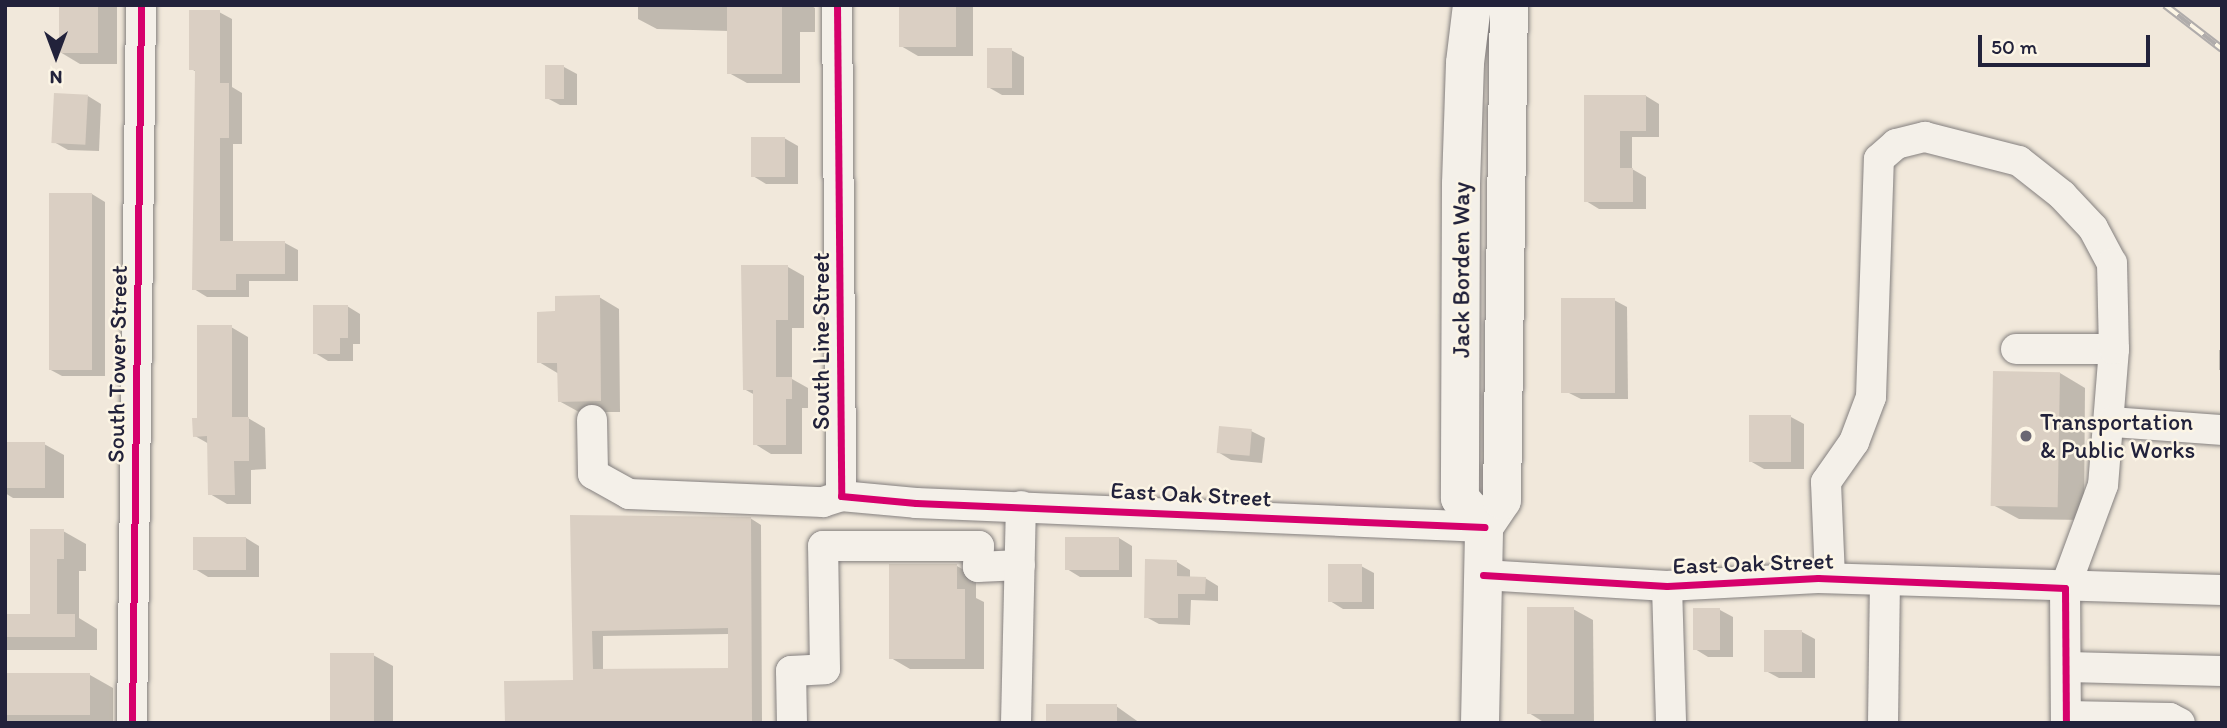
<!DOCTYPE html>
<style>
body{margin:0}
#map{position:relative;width:2227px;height:728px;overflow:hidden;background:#f1e8db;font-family:Itim,sans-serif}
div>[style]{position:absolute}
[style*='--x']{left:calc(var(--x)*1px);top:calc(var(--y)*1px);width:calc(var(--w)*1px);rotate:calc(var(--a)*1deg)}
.shadow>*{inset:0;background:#0003;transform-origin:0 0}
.building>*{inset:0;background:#dacfc3;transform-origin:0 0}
.roads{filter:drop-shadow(0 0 2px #84807f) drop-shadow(0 0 2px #84807f)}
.minor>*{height:30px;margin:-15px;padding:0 15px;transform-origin:15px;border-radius:15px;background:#f4f0e9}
.major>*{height:38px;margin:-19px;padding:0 19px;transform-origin:19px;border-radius:19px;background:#f4f0e9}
.rail>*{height:8px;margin-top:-4px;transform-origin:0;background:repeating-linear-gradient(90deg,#fcf5e5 0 16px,#b0acab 0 32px);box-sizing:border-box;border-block:2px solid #b0acab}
.cycleway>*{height:7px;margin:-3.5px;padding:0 3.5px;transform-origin:3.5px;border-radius:3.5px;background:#d6006c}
.dots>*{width:19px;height:19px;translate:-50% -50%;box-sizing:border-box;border:4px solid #fcf5e5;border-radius:50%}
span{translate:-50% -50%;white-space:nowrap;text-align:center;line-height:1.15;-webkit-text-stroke:5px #fcf5e5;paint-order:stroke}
.street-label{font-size:24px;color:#22223b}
.poi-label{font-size:24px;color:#22223b}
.left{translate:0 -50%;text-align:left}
.frame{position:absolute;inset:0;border:7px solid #22223b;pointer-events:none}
.north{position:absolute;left:21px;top:21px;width:70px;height:70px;-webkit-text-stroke:5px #fcf5e5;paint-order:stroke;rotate:180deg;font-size:19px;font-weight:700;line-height:28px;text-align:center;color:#22223b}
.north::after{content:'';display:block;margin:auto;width:24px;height:32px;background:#22223b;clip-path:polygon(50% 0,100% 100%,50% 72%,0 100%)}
.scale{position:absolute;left:1978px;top:35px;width:172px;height:32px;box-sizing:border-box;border:4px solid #22223b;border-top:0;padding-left:9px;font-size:21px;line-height:24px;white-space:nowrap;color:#22223b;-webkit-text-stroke:5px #fcf5e5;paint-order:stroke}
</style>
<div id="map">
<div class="shadow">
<div style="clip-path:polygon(60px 5px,117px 5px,117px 64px,80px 64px,60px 52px)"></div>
<div style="clip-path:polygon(638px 5px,810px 5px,815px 8px,815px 32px,800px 32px,800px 83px,747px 83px,729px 73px,729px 31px,657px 29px,638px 19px)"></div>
<div style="clip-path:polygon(901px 5px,973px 5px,973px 56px,918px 56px,901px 46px)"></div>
<div style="clip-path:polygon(219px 12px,232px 19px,232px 87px,242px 93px,242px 144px,233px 144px,233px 243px,285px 243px,298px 250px,298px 281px,249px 281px,249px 297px,207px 297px,194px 289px,197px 72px,191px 69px)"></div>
<div style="clip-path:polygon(1011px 50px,1024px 57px,1024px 95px,1002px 95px,988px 87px)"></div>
<div style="clip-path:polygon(564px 67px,577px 74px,577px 105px,560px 105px,547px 98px)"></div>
<div style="clip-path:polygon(88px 96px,101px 104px,99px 151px,68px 150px,54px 142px)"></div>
<div style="clip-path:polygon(1586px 96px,1646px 96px,1659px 104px,1659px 137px,1632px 137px,1632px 169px,1646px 177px,1646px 209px,1599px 209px,1586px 201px)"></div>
<div style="clip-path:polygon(784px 138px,798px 146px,798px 184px,766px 184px,753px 176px)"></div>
<div style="clip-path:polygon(92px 194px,105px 202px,105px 376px,62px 376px,49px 369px)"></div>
<div style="clip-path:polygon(788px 267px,804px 276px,804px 328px,792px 328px,792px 379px,808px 388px,808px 408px,802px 408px,802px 454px,771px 454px,755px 444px,755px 395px,744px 389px)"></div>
<div style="clip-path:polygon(599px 297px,619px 309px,620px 412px,579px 412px,559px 401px,559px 374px,539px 362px,557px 313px)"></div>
<div style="clip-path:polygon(1614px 300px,1627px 307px,1628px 399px,1581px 399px,1567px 392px)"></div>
<div style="clip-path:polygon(347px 306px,360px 314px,360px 344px,353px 344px,353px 361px,328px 361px,315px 353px)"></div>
<div style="clip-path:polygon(231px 327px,248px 337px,248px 418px,265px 428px,266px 469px,251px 470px,251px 504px,227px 504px,210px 494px,209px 444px,195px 436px)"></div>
<div style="left:2219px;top:350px;width:3px;height:20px"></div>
<div style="clip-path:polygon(2060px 373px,2085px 388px,2084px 520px,2019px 519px,1993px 505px)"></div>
<div style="clip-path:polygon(1791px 417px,1804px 424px,1804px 469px,1764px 469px,1750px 461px)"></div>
<div style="clip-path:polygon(1251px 431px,1265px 438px,1262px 463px,1231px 460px,1218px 452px)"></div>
<div style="clip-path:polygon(5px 444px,44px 444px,64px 455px,64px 498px,13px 498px,5px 493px)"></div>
<div style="clip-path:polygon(evenodd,572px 517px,750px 518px,761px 525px,762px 723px,506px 723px,575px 681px,572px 517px,729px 634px,729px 669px,603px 671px,603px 636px,729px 634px)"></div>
<div style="clip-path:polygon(63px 531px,86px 544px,86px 571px,79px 571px,79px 618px,97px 629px,97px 650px,5px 650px,5px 616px,32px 616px)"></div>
<div style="clip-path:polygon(246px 538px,259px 546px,259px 577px,208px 577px,195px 569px)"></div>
<div style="clip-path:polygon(1119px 538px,1132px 546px,1132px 577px,1080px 577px,1067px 569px)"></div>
<div style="clip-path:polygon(1177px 562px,1190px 570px,1190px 578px,1205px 578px,1218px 586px,1218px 601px,1191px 600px,1190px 625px,1159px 624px,1146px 617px)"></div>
<div style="clip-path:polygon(957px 566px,976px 577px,976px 598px,984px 602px,984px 669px,910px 669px,891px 658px)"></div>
<div style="clip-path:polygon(1361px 566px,1374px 573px,1374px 609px,1343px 609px,1330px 601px)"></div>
<div style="clip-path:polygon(1573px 609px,1593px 620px,1594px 723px,1545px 723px,1529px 713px)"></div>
<div style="clip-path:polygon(1720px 610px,1733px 617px,1733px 657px,1708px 657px,1695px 649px)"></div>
<div style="clip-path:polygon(1802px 632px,1815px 639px,1815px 678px,1779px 678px,1766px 671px)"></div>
<div style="clip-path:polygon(373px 655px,393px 666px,393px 723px,332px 723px)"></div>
<div style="clip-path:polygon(5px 675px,90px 675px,113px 688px,113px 723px,5px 723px)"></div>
<div style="clip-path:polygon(1116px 706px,1140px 723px,1048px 723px)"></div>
</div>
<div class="building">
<div style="left:59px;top:5px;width:39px;height:48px"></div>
<div style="left:727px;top:5px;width:55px;height:69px"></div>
<div style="left:899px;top:7px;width:57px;height:40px"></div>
<div style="clip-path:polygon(189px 10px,220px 10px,220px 83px,229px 83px,229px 138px,220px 138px,220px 241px,285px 241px,285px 274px,236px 274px,236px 290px,192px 290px,195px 70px,189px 70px)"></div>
<div style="left:987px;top:48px;width:25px;height:40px"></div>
<div style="left:545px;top:65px;width:19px;height:34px"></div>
<div style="left:54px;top:93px;width:34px;height:50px;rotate:3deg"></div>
<div style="clip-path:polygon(1584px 95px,1646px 95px,1646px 131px,1620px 131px,1620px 168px,1633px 168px,1633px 202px,1584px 202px)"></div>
<div style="left:751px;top:137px;width:34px;height:40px"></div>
<div style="left:49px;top:193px;width:43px;height:177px"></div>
<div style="clip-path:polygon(741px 265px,788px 265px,788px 320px,776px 320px,776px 377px,792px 377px,792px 399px,786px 399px,786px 445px,753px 445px,753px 390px,743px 390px)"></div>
<div style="clip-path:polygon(600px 295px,601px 401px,558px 402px,557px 363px,537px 363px,537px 312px,555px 311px,555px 296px)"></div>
<div style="left:1561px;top:298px;width:54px;height:95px"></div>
<div style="clip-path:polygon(313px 305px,348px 305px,348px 338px,340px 338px,340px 354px,313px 354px)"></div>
<div style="clip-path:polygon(197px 325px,232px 325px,232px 417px,249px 417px,249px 461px,234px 461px,235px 495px,208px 495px,207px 436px,193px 437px,192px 418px,197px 418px)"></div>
<div style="left:1993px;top:371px;width:67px;height:135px;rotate:1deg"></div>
<div style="left:1749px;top:415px;width:42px;height:47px"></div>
<div style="left:1219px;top:426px;width:33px;height:27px;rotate:5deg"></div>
<div style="left:5px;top:442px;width:40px;height:46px"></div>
<div style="clip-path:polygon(evenodd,570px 515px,751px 517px,752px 723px,505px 723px,504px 681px,573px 680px,570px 515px,728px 628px,728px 668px,593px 669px,592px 631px,728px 628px)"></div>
<div style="clip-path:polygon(30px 529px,64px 529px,64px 559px,57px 559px,57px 614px,75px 614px,75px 637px,5px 637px,5px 614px,30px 614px)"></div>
<div style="left:193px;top:537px;width:53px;height:33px"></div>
<div style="left:1065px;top:537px;width:54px;height:33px"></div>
<div style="clip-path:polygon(1145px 559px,1177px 560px,1177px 576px,1206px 577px,1205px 594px,1178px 594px,1178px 618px,1144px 618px)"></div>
<div style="clip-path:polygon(889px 564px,957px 564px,957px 589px,965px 589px,965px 659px,889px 659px)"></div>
<div style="left:1328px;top:564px;width:34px;height:38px"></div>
<div style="left:1527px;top:607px;width:47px;height:107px"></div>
<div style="left:1693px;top:608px;width:27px;height:42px"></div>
<div style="left:1764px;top:630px;width:38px;height:42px"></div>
<div style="left:330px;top:653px;width:44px;height:70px"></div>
<div style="left:5px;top:673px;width:85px;height:42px"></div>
<div style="left:1046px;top:704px;width:71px;height:19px"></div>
</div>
<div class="roads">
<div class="minor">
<div style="--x:837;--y:5;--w:491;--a:89.5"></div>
<div style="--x:841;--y:496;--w:75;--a:5.3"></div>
<div style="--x:916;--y:503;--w:569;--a:2.42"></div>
<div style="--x:2016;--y:349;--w:98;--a:0"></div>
<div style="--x:2114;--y:349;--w:136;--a:94.6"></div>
<div style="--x:2103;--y:485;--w:110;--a:110.3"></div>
<div style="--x:2065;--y:588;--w:135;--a:89.6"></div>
<div style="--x:592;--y:420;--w:54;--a:88.9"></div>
<div style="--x:593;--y:474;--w:41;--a:29.1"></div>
<div style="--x:629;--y:494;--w:194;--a:2.4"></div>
<div style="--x:823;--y:502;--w:19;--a:-18"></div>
<div style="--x:2112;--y:422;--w:110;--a:4.2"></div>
<div style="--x:1483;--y:575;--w:184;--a:3.4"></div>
<div style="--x:1667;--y:586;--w:151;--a:-3"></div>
<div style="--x:1818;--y:578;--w:404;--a:1.7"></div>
<div style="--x:1830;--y:578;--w:96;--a:-92.4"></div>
<div style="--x:1826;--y:482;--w:49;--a:-55"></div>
<div style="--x:1854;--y:442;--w:48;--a:-69.3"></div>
<div style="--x:1871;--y:397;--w:238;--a:-88.1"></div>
<div style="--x:1879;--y:159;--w:23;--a:-41"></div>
<div style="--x:1896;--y:144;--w:30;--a:-14"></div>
<div style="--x:1925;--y:137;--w:97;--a:14.3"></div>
<div style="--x:2019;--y:161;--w:55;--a:38.3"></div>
<div style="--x:2062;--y:195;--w:45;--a:46.8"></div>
<div style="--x:2093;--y:228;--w:40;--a:62"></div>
<div style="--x:2112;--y:263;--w:86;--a:88.7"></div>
<div style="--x:1667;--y:586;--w:137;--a:88.3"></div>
<div style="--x:2068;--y:667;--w:154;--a:1.5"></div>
<div style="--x:2066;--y:716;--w:104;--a:1.1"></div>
<div style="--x:2170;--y:718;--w:11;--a:27"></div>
<div style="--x:132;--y:723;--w:718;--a:-89.28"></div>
<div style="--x:792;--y:723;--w:52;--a:-91.1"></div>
<div style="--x:791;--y:671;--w:34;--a:-3"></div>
<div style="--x:825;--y:669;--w:123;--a:-90.9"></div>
<div style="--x:823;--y:546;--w:156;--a:0"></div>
<div style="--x:979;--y:546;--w:21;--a:93"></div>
<div style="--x:978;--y:567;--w:42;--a:-2.7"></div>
<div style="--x:1016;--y:723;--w:217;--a:-88.7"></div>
<div style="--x:1883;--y:723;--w:143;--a:-89.2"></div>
</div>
<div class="major">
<div style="--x:1472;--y:5;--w:58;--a:96.9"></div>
<div style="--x:1465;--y:63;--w:121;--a:91.9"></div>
<div style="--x:1461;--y:184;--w:314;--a:90.2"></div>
<div style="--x:1460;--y:498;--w:38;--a:50"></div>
<div style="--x:1480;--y:723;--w:196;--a:-88.8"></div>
<div style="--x:1484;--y:527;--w:32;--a:-56"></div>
<div style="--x:1502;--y:500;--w:495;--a:-89.2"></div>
</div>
</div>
<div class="rail">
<div style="--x:2165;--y:5;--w:72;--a:37.7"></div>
</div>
<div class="cycleway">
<div style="--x:837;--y:5;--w:491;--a:89.5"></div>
<div style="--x:841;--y:496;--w:75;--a:5.3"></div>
<div style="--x:916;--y:503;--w:569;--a:2.42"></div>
<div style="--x:1483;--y:575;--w:184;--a:3.4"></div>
<div style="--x:1667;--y:586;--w:151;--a:-3"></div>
<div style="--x:1818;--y:578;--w:247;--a:2.3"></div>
<div style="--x:2065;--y:588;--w:135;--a:89.6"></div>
<div style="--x:132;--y:723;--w:718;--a:-89.28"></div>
</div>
<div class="dots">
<div style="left:2026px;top:436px;background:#6a6773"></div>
</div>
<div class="street-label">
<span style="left:1461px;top:270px;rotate:-90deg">Jack Borden Way</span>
<span style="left:821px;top:341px;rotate:-90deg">South Line Street</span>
<span style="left:117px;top:364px;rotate:-89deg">South Tower Street</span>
<span style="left:1191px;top:494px;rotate:3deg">East Oak Street</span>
<span style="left:1753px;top:563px;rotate:-2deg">East Oak Street</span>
</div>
<div class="poi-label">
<span class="left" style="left:2040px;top:436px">Transportation<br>&amp; Public Works</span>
</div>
<div class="frame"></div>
<div class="north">N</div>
<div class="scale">50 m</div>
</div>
